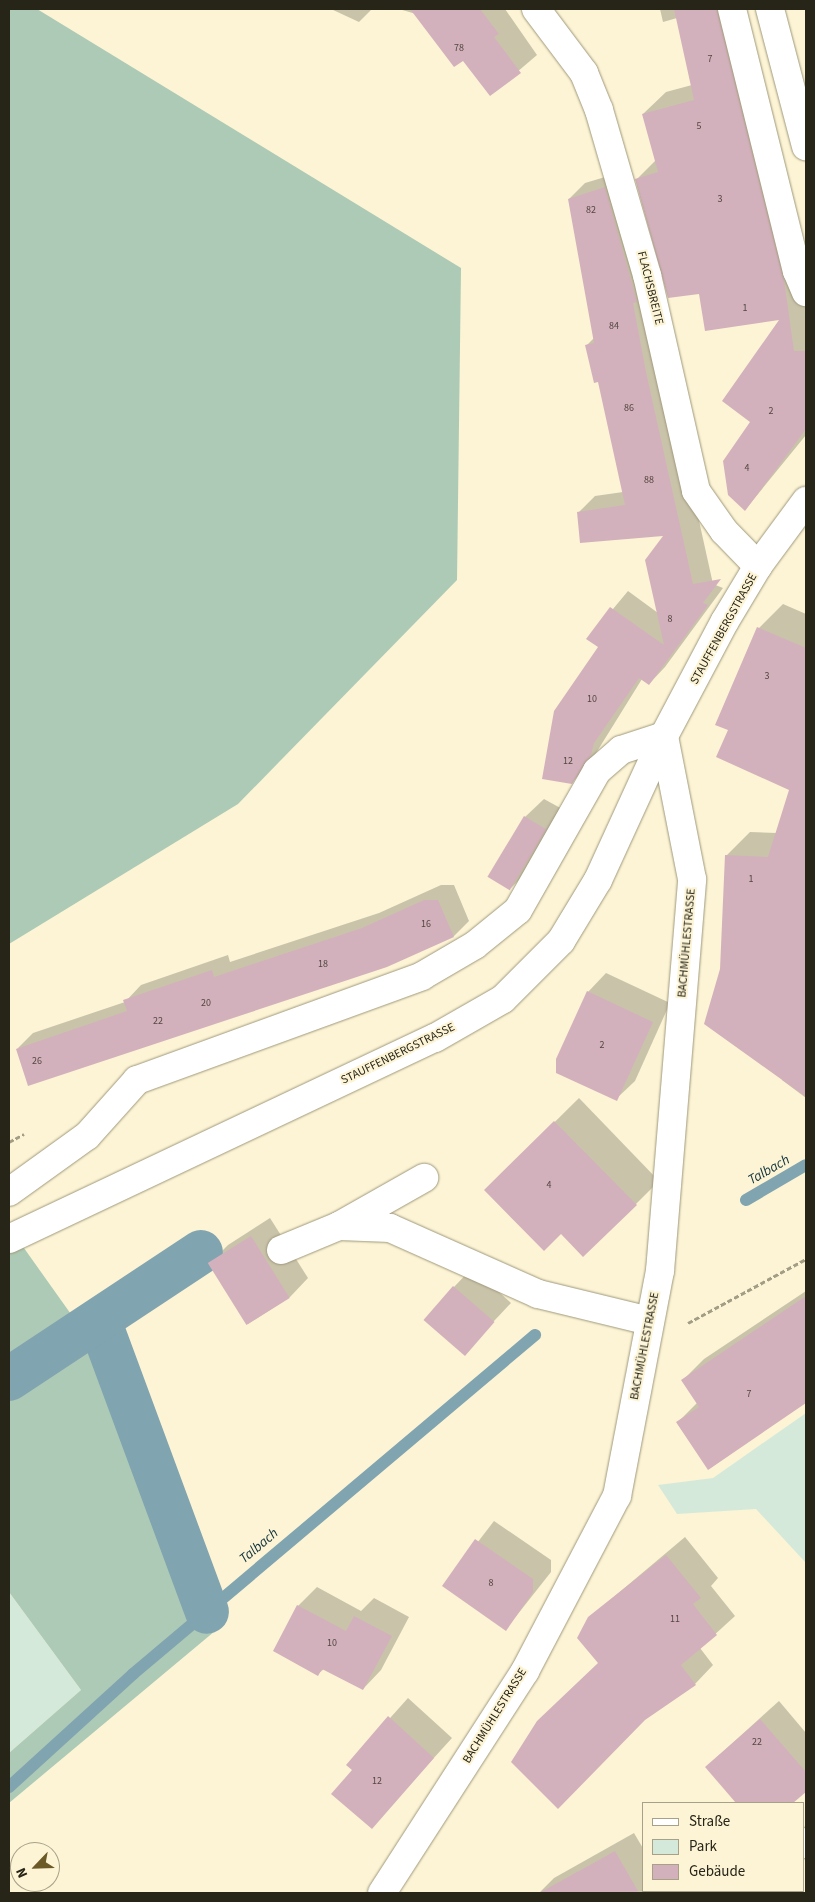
<!DOCTYPE html>
<meta charset="utf-8">
<style>
body{margin:0}
#map{position:relative;width:815px;height:1902px;overflow:hidden;background:#fcf4d5;font-family:"Source Sans 3",sans-serif}
div>[style]{position:absolute}
[style*='--x']{left:calc(var(--x)*1px);top:calc(var(--y)*1px);width:calc(var(--w)*1px);rotate:calc(var(--a)*1deg)}
.green>*{inset:0;background:#d5e9db}
.forest>*{inset:0;background:#accab5}
.shadow>*{inset:0;background:#0003}
.stream>*{height:12px;margin:-6px;padding:0 6px;transform-origin:6px;border-radius:6px;background:#80a4b0}
.canal>*{height:44px;margin:-22px;padding:0 22px;transform-origin:22px;border-radius:22px;background:#80a4b0}
.building>*{inset:0;background:#d3b1bc;transform-origin:0 0}
.path>*{height:3px;margin-top:-1.5px;transform-origin:0;background:repeating-linear-gradient(90deg,#a39d86 0 5px,transparent 0 7.5px)}
.roads{filter:drop-shadow(0 0 1px #9f987b) drop-shadow(0 0 1px #9f987b)}
.minor>*{height:28px;margin:-14px;padding:0 14px;transform-origin:14px;border-radius:14px;background:#fff}
.major>*{height:28px;margin:-14px;padding:0 14px;transform-origin:14px;border-radius:14px;background:#fff}
span{translate:-50% -50%;white-space:nowrap;text-align:center;line-height:1.15;-webkit-text-stroke:4px #fcf4d5;paint-order:stroke}
.number-label{font-size:10px;color:#524741}
.number-label span{-webkit-text-stroke-width:0}
.street-label{font-size:12px;color:#272418}
.water-label{font-size:14px;color:#0f323c;font-style:italic}
.frame{position:absolute;inset:0;border:10px solid #272418;pointer-events:none}
.legend{position:absolute;left:642px;top:1802px;width:162px;height:90px;box-sizing:border-box;background:#fcf4d5;border:1px solid #a7a189;margin:0;padding:6px 9px;list-style:none;font-size:15px;color:#272418}
.legend li{display:flex;align-items:center;gap:10px;height:25px}
.legend b{width:25px;border:1px solid #a7a189}
.north{position:absolute;left:10px;top:1842px;width:50px;height:50px;box-sizing:border-box;background:#fcf4d5;border:1px solid #a7a189;border-radius:50%;rotate:246deg;font-size:14px;font-weight:700;line-height:20px;text-align:center;color:#272418}
.north::after{content:'';display:block;margin:auto;width:18px;height:22px;background:#6b5927;clip-path:polygon(50% 0,100% 100%,50% 72%,0 100%)}
</style>
<div id="map">
<div class="green">
<div style="clip-path:polygon(806px 1413px,806px 1563px,756px 1509px,677px 1514px,658px 1485px,713px 1478px)"></div>
<div style="clip-path:polygon(9px 1592px,81px 1690px,9px 1753px)"></div>
</div>
<div class="forest">
<div style="clip-path:polygon(9px 9px,37px 9px,461px 268px,457px 580px,238px 804px,9px 944px)"></div>
<div style="clip-path:polygon(9px 1227px,100px 1355px,221px 1626px,9px 1803px,9px 1753px,81px 1690px,9px 1592px)"></div>
</div>
<div class="shadow">
<div style="clip-path:polygon(331px 9px,372px 9px,359px 22px)"></div>
<div style="clip-path:polygon(399px 9px,505px 9px,537px 55px,490px 95px,463px 59px,416px 14px)"></div>
<div style="clip-path:polygon(660px 9px,743px 9px,806px 261px,806px 435px,745px 510px,752px 422px,781px 318px,700px 292px,637px 179px,656px 160px,643px 114px,666px 92px,692px 85px,677px 18px,663px 22px)"></div>
<div style="clip-path:polygon(622px 172px,713px 584px,723px 588px,665px 667px,649px 684px,642px 679px,588px 766px,571px 783px,599px 647px,588px 639px,628px 591px,658px 613px,666px 535px,579px 512px,595px 496px,623px 492px,599px 381px,586px 346px,594px 338px,569px 199px,585px 183px)"></div>
<div style="clip-path:polygon(783px 604px,806px 614px,806px 1040px,800px 1049px,721px 969px,726px 856px,750px 832px,777px 833px,791px 789px,729px 730px,716px 724px,759px 628px)"></div>
<div style="clip-path:polygon(544px 799px,564px 810px,530px 869px,511px 888px,525px 817px)"></div>
<div style="clip-path:polygon(441px 885px,454px 885px,469px 921px,454px 936px,17px 1049px,33px 1033px,125px 1002px,141px 985px,228px 955px,230px 962px,379px 913px)"></div>
<div style="clip-path:polygon(606px 973px,670px 1003px,635px 1081px,616px 1099px,588px 992px)"></div>
<div style="clip-path:polygon(806px 1056px,806px 1098px,782px 1080px)"></div>
<div style="clip-path:polygon(579px 1098px,659px 1181px,636px 1204px,561px 1232px,486px 1190px)"></div>
<div style="clip-path:polygon(270px 1218px,308px 1278px,290px 1297px,248px 1324px,210px 1263px,228px 1245px)"></div>
<div style="clip-path:polygon(472px 1268px,511px 1303px,463px 1354px,454px 1287px)"></div>
<div style="clip-path:polygon(806px 1291px,806px 1401px,709px 1469px,677px 1423px,698px 1402px,683px 1380px,704px 1359px)"></div>
<div style="clip-path:polygon(494px 1521px,551px 1560px,551px 1572px,506px 1629px,444px 1586px)"></div>
<div style="clip-path:polygon(685px 1537px,718px 1578px,711px 1586px,735px 1616px,700px 1648px,713px 1665px,695px 1684px,599px 1663px,590px 1617px)"></div>
<div style="clip-path:polygon(317px 1587px,361px 1611px,374px 1598px,409px 1617px,381px 1670px,363px 1689px,324px 1669px,318px 1674px,274px 1651px,298px 1606px)"></div>
<div style="clip-path:polygon(408px 1698px,452px 1738px,371px 1827px,354px 1770px,348px 1765px)"></div>
<div style="clip-path:polygon(779px 1701px,806px 1733px,806px 1790px,791px 1803px,738px 1803px,706px 1767px)"></div>
<div style="clip-path:polygon(634px 1833px,644px 1850px,644px 1891px,653px 1891px,651px 1893px,539px 1893px,554px 1878px)"></div>
</div>
<div class="stream">
<div style="--x:746;--y:1200;--w:69;--a:-30.3"></div>
<div style="--x:9;--y:1787;--w:168;--a:-42.3"></div>
<div style="--x:133;--y:1674;--w:526;--a:-40.14"></div>
</div>
<div class="canal">
<div style="--x:99;--y:1320;--w:311;--a:69.7"></div>
<div style="--x:9;--y:1379;--w:230;--a:-33.5"></div>
</div>
<div class="building">
<div style="clip-path:polygon(410px 9px,480px 9px,499px 34px,494px 37px,521px 73px,490px 96px,463px 61px,454px 67px)"></div>
<div style="clip-path:polygon(674px 9px,717px 9px,784px 280px,794px 351px,806px 351px,806px 429px,745px 511px,728px 495px,723px 461px,750px 422px,722px 401px,779px 320px,705px 331px,699px 294px,668px 298px,635px 179px,658px 172px,642px 114px,694px 100px)"></div>
<div style="clip-path:polygon(605px 187px,637px 302px,633px 303px,646px 372px,693px 584px,721px 579px,703px 603px,708px 605px,649px 685px,639px 678px,594px 743px,591px 755px,572px 784px,542px 779px,554px 711px,598px 647px,586px 639px,610px 607px,664px 645px,645px 560px,663px 536px,580px 543px,577px 512px,625px 505px,598px 382px,594px 383px,585px 345px,594px 343px,568px 199px)"></div>
<div style="clip-path:polygon(757px 627px,806px 648px,806px 1097px,704px 1024px,720px 969px,725px 855px,768px 857px,789px 790px,716px 757px,728px 730px,715px 725px)"></div>
<div style="left:524px;top:816px;width:26px;height:71px;rotate:31deg"></div>
<div style="clip-path:polygon(424px 900px,438px 900px,454px 937px,387px 967px,28px 1086px,16px 1049px,127px 1011px,123px 1000px,212px 970px,214px 977px,362px 928px)"></div>
<div style="clip-path:polygon(587px 991px,653px 1022px,617px 1101px,556px 1073px,556px 1059px)"></div>
<div style="clip-path:polygon(554px 1121px,637px 1205px,583px 1257px,561px 1234px,544px 1251px,484px 1190px)"></div>
<div style="left:251px;top:1236px;width:73px;height:51px;rotate:58deg"></div>
<div style="left:453px;top:1286px;width:55px;height:45px;rotate:41deg"></div>
<div style="clip-path:polygon(806px 1296px,806px 1403px,708px 1470px,676px 1422px,699px 1407px,681px 1380px)"></div>
<div style="clip-path:polygon(475px 1539px,533px 1579px,533px 1592px,506px 1631px,442px 1586px)"></div>
<div style="clip-path:polygon(666px 1555px,701px 1598px,693px 1604px,717px 1635px,681px 1665px,696px 1685px,645px 1720px,558px 1809px,511px 1762px,537px 1721px,598px 1663px,577px 1638px,588px 1617px)"></div>
<div style="clip-path:polygon(297px 1605px,346px 1631px,354px 1616px,392px 1636px,363px 1690px,322px 1669px,318px 1676px,273px 1651px)"></div>
<div style="clip-path:polygon(388px 1716px,434px 1758px,372px 1829px,331px 1794px,352px 1770px,346px 1765px)"></div>
<div style="clip-path:polygon(760px 1719px,806px 1772px,806px 1792px,793px 1803px,736px 1803px,705px 1767px)"></div>
<div style="clip-path:polygon(615px 1851px,639px 1893px,539px 1893px,599px 1860px)"></div>
</div>
<div class="path">
<div style="--x:9;--y:1142;--w:17;--a:-28"></div>
<div style="--x:688;--y:1323;--w:134;--a:-28.5"></div>
</div>
<div class="roads">
<div class="minor">
<div style="--x:536;--y:9;--w:80;--a:53.1"></div>
<div style="--x:584;--y:73;--w:40;--a:68"></div>
<div style="--x:599;--y:110;--w:172;--a:73.8"></div>
<div style="--x:647;--y:275;--w:221;--a:77.2"></div>
<div style="--x:696;--y:491;--w:49;--a:55"></div>
<div style="--x:724;--y:531;--w:49;--a:45.8"></div>
<div style="--x:732;--y:9;--w:270;--a:76.1"></div>
<div style="--x:797;--y:271;--w:23;--a:67"></div>
<div style="--x:9;--y:1192;--w:96;--a:-35.7"></div>
<div style="--x:87;--y:1136;--w:75;--a:-48.2"></div>
<div style="--x:137;--y:1080;--w:303;--a:-20"></div>
<div style="--x:422;--y:976;--w:61;--a:-30.3"></div>
<div style="--x:475;--y:945;--w:55;--a:-39.1"></div>
<div style="--x:518;--y:910;--w:160;--a:-60.4"></div>
<div style="--x:597;--y:771;--w:32;--a:-41"></div>
<div style="--x:621;--y:750;--w:45;--a:-18"></div>
<div style="--x:339;--y:1226;--w:98;--a:-29.5"></div>
<div style="--x:9;--y:1239;--w:471;--a:-25.3"></div>
<div style="--x:435;--y:1038;--w:78;--a:-29.8"></div>
<div style="--x:503;--y:999;--w:82;--a:-45"></div>
<div style="--x:561;--y:941;--w:71;--a:-58.8"></div>
<div style="--x:598;--y:880;--w:158;--a:-65.4"></div>
<div style="--x:664;--y:736;--w:130;--a:-62.1"></div>
<div style="--x:725;--y:621;--w:64;--a:-59"></div>
<div style="--x:758;--y:566;--w:81;--a:-53.6"></div>
<div style="--x:281;--y:1250;--w:63;--a:-22.5"></div>
<div style="--x:339;--y:1226;--w:51;--a:2.2"></div>
<div style="--x:390;--y:1228;--w:162;--a:24"></div>
<div style="--x:538;--y:1294;--w:115;--a:13.6"></div>
<div style="--x:804;--y:1844;--w:3;--a:-45"></div>
<div style="--x:382;--y:1893;--w:264;--a:-57.2"></div>
<div style="--x:525;--y:1671;--w:198;--a:-62.3"></div>
<div style="--x:617;--y:1496;--w:229;--a:-79.2"></div>
<div style="--x:660;--y:1271;--w:393;--a:-85.3"></div>
<div style="--x:692;--y:879;--w:146;--a:-101.1"></div>
<div style="--x:724;--y:1893;--w:4;--a:-27"></div>
</div>
<div class="major">
<div style="--x:770;--y:9;--w:142;--a:75.3"></div>
</div>
</div>
<div class="number-label">
<span style="left:459px;top:49px">78</span>
<span style="left:710px;top:60px">7</span>
<span style="left:699px;top:127px">5</span>
<span style="left:720px;top:200px">3</span>
<span style="left:591px;top:211px">82</span>
<span style="left:745px;top:309px">1</span>
<span style="left:614px;top:327px">84</span>
<span style="left:629px;top:409px">86</span>
<span style="left:771px;top:412px">2</span>
<span style="left:747px;top:469px">4</span>
<span style="left:649px;top:481px">88</span>
<span style="left:670px;top:620px">8</span>
<span style="left:767px;top:677px">3</span>
<span style="left:592px;top:700px">10</span>
<span style="left:568px;top:762px">12</span>
<span style="left:751px;top:880px">1</span>
<span style="left:426px;top:925px">16</span>
<span style="left:323px;top:965px">18</span>
<span style="left:206px;top:1004px">20</span>
<span style="left:158px;top:1022px">22</span>
<span style="left:602px;top:1046px">2</span>
<span style="left:37px;top:1062px">26</span>
<span style="left:549px;top:1186px">4</span>
<span style="left:749px;top:1395px">7</span>
<span style="left:491px;top:1584px">8</span>
<span style="left:675px;top:1620px">11</span>
<span style="left:332px;top:1644px">10</span>
<span style="left:757px;top:1743px">22</span>
<span style="left:377px;top:1782px">12</span>
</div>
<div class="street-label">
<span style="left:650px;top:288px;rotate:76deg">FLACHSBREITE</span>
<span style="left:724px;top:629px;rotate:-61deg">STAUFFENBERGSTRASSE</span>
<span style="left:687px;top:943px;rotate:-85deg">BACHMÜHLESTRASSE</span>
<span style="left:398px;top:1054px;rotate:-26deg">STAUFFENBERGSTRASSE</span>
<span style="left:645px;top:1346px;rotate:-79deg">BACHMÜHLESTRASSE</span>
<span style="left:495px;top:1716px;rotate:-58deg">BACHMÜHLESTRASSE</span>
</div>
<div class="water-label">
<span style="left:769px;top:1170px;rotate:-30deg">Talbach</span>
<span style="left:259px;top:1546px;rotate:-40deg">Talbach</span>
</div>
<div class="frame"></div>
<ul class="legend">
<li><b style="height:6px;background:#fff"></b>Straße</li>
<li><b style="height:14px;background:#d5e9db"></b>Park</li>
<li><b style="height:14px;background:#d3b1bc"></b>Gebäude</li>
</ul>
<div class="north">N</div>
</div>
